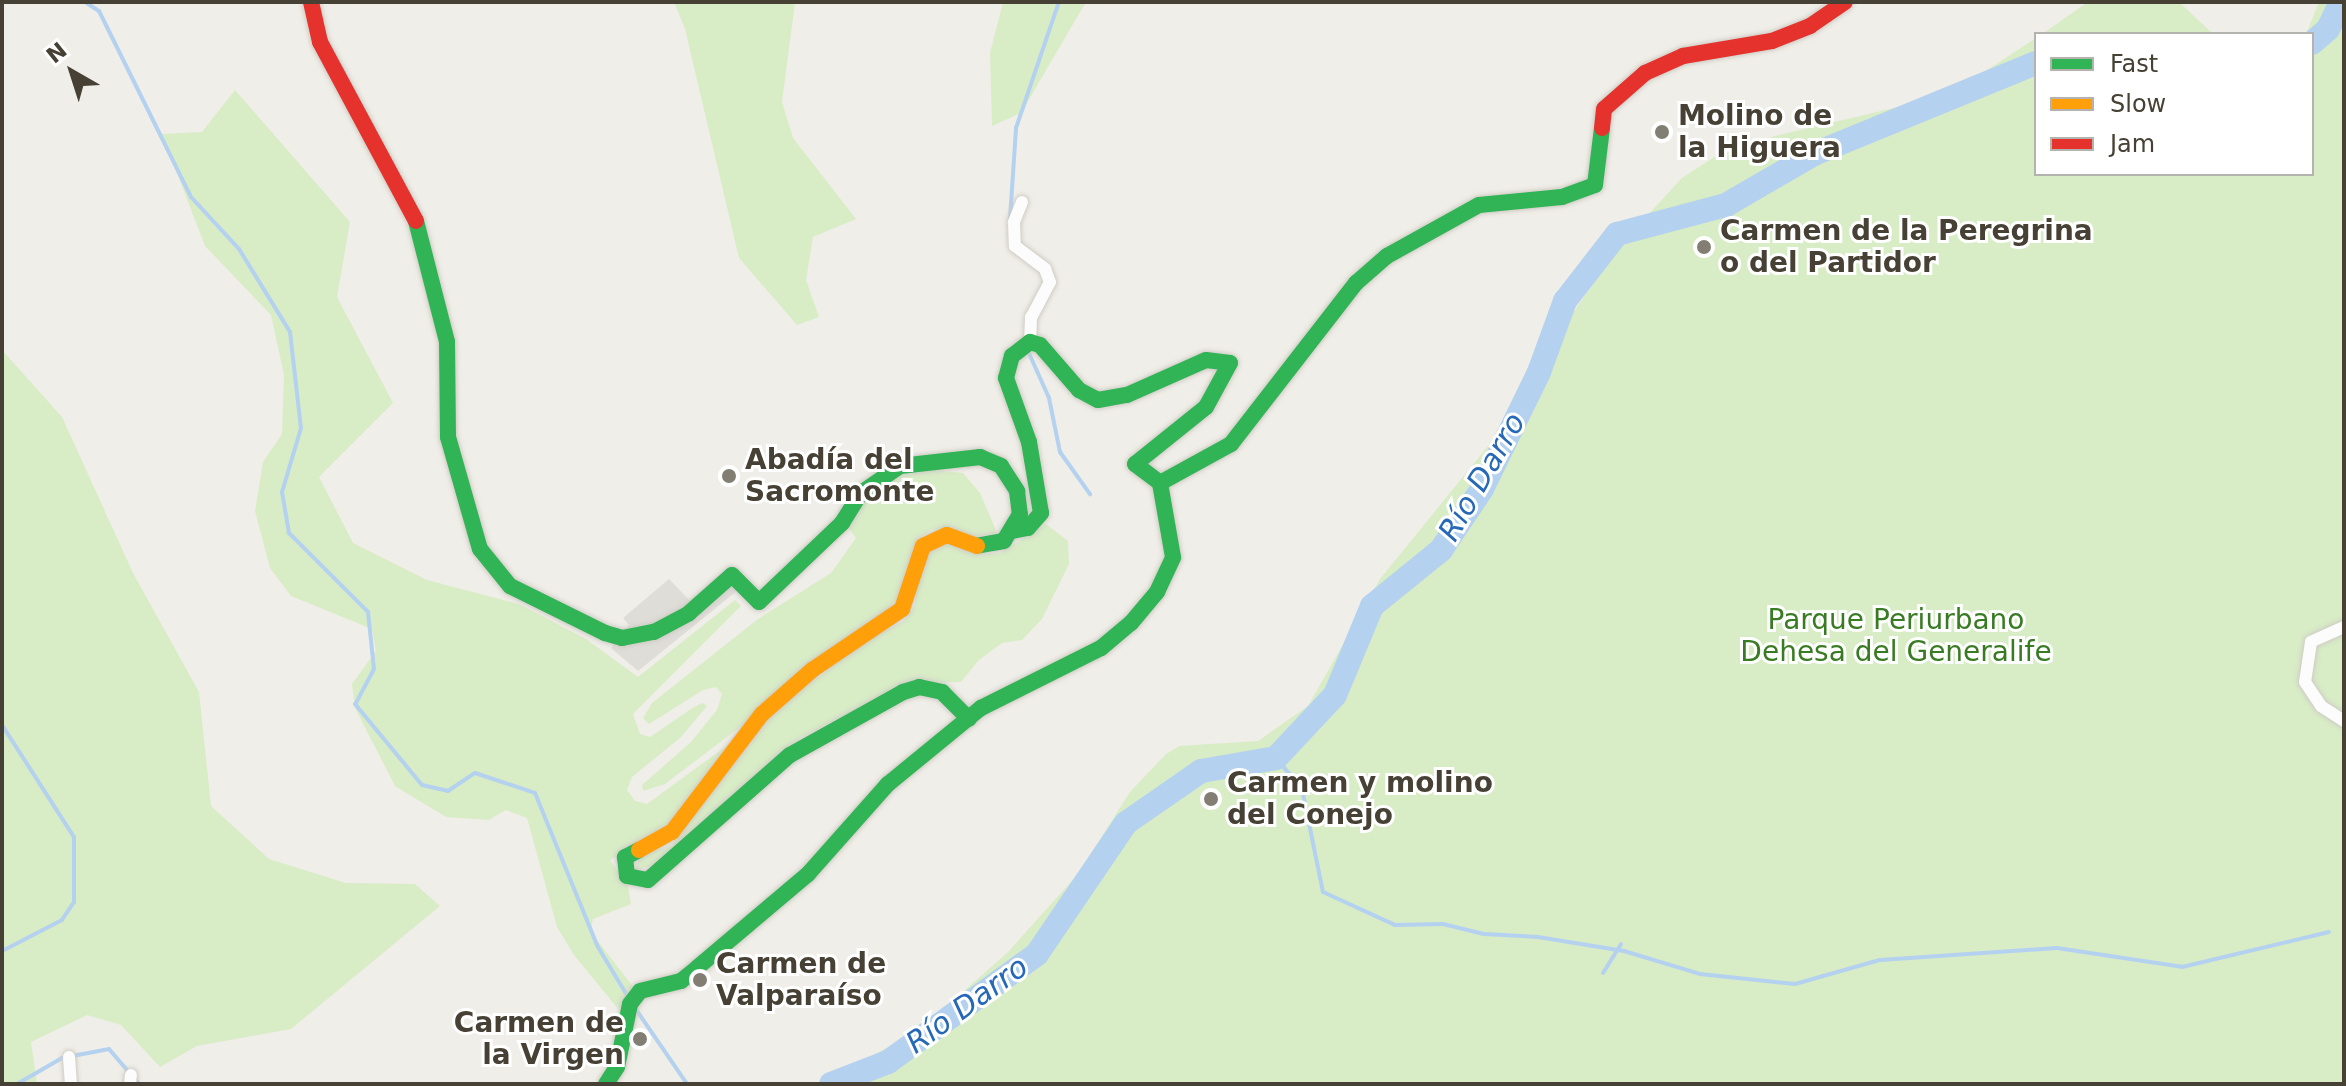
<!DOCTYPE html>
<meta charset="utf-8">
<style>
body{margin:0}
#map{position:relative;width:2346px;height:1086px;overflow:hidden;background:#f0eee8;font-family:"DejaVu Sans",sans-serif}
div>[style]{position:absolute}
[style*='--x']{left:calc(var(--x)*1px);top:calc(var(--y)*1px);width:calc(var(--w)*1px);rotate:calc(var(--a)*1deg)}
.green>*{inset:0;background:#d8ecc6}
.parking>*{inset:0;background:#dfddd8}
.stream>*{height:4px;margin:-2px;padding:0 2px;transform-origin:2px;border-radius:2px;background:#b5d1f0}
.river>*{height:24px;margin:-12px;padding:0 12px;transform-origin:12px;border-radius:12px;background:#b5d1f0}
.roads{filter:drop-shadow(0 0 2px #ceccc5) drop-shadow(0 0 2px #ceccc5)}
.street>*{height:12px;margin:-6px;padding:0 6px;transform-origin:6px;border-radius:6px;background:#fdfcfc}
.fast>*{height:16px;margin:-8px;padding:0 8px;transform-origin:8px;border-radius:8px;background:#30b455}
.slow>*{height:16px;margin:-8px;padding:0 8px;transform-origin:8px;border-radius:8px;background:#ff9f0a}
.jam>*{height:16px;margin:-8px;padding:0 8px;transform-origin:8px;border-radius:8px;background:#e5322d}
.dots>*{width:22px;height:22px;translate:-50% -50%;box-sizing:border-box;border:4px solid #fff;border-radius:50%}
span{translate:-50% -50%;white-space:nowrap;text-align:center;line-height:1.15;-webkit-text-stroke:6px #fff;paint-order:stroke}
.poi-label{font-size:28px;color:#464134;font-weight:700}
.left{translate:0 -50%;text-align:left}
.right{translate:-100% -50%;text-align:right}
.park-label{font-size:28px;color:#397b23}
.water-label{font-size:30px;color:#2668b8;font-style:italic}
.frame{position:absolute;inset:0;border:4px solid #464134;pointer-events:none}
.legend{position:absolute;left:2034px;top:32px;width:280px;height:144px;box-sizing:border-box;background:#fff;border:2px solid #b5b3ae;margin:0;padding:10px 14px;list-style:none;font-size:24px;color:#464134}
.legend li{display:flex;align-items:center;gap:16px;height:40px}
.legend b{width:40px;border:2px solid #b5b3ae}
.north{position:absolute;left:32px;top:32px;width:80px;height:80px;-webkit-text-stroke:6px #fff;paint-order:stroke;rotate:321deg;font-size:22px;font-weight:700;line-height:32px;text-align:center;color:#464134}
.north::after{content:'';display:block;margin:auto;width:28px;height:36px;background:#464134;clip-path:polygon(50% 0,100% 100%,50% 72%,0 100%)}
</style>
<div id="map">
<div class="green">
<div style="clip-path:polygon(674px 2px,795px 2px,782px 102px,793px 138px,856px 219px,813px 237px,806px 280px,819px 317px,797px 325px,739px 258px,685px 29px)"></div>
<div style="clip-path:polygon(1003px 2px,1086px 2px,1021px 113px,992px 126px,990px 53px)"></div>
<div style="clip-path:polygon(2088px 2px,2179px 2px,2213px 34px,2042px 34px)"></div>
<div style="clip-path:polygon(2319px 2px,2344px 2px,2344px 1084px,822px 1084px,922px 1028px,1008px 952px,1078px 874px,1130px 792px,1165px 755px,1179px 746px,1258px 741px,1308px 706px,1380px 579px,1488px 446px,1533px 370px,1621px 244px,1682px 178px,1716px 156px,1771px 137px,1949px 95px,2036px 38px,2036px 174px,2312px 174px,2312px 34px,2306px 34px)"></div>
<div style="clip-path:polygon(235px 90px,350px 222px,337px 297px,393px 403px,319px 477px,353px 543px,427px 580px,519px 604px,586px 639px,638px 677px,735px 600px,741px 606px,633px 714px,640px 734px,650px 737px,694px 707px,703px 703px,707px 706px,681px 737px,632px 777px,627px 790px,635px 801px,647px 804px,740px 736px,684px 811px,662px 831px,610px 860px,628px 886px,631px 904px,593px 919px,590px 931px,634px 988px,619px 1010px,574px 955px,557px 927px,527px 818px,506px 810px,489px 820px,446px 817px,395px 786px,355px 708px,352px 684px,376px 651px,372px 629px,291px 596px,270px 568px,255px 511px,263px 462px,282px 434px,284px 375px,271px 315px,205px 246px,162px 134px,202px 132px)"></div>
<div style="clip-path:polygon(2px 350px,62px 417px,133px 573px,199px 692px,211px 806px,269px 859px,346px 883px,415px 884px,440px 906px,291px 1029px,197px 1046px,160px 1067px,121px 1025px,87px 1015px,31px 1042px,37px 1084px,2px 1084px)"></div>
<div style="clip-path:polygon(931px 470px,963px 473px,980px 493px,997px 533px,973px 537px,932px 529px,918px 539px,898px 598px,877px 622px,758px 706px,748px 721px,665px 784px,643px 791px,642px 785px,691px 742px,717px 710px,722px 694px,716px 687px,703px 690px,649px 724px,643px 718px,652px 703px,758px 619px,831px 573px,856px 538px,847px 526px,866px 499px,904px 472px)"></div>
<div style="clip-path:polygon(1046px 524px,1068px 541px,1069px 564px,1042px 619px,1022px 640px,1002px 643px,979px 660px,961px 682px,906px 683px,798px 739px,664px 862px,636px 870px,639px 857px,672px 845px,777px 709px,862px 643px,904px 621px,915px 605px,917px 576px,932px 546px,947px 542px,977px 554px,1000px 553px)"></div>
</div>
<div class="parking">
<div style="clip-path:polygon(723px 575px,738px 590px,638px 671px,611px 648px,629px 625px,623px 618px,669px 579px,692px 603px)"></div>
</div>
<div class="stream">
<div style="--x:85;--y:2;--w:17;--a:33"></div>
<div style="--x:99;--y:11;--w:208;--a:63.7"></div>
<div style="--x:191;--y:197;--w:71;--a:47.3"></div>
<div style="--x:239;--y:249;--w:97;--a:58.4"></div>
<div style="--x:290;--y:332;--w:97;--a:83.5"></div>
<div style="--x:301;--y:428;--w:67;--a:106.5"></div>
<div style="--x:282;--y:492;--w:42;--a:80.3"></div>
<div style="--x:289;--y:533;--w:112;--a:45"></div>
<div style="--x:368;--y:612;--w:57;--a:84"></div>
<div style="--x:374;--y:669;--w:40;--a:118"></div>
<div style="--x:355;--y:704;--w:105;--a:50.4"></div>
<div style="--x:422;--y:785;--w:27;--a:13"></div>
<div style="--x:448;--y:791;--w:32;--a:-34"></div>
<div style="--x:475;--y:773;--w:63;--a:18.4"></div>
<div style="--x:535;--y:793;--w:166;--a:67.8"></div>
<div style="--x:598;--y:947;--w:58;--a:59"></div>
<div style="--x:1010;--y:219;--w:91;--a:-86.2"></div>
<div style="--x:1016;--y:128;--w:133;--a:-71.2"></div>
<div style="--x:1028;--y:351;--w:51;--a:65.9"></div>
<div style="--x:1049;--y:398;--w:55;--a:78.5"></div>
<div style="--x:1060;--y:452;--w:52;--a:54.5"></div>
<div style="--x:2;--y:725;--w:133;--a:57.3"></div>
<div style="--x:74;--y:837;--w:65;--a:90"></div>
<div style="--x:74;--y:902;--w:22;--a:124"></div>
<div style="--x:62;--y:920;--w:68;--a:152.7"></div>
<div style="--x:1276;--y:758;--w:40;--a:50"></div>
<div style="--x:1302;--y:789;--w:105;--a:78.5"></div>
<div style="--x:1323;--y:892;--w:79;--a:24.6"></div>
<div style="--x:1395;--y:925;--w:48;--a:-1.2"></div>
<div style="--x:1443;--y:924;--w:42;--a:13.7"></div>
<div style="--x:1484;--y:934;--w:54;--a:3.2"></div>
<div style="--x:1538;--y:937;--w:87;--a:9.2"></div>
<div style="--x:1624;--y:951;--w:79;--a:16.8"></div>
<div style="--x:1700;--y:974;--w:96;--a:6"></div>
<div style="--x:1795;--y:984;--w:88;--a:-15.8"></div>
<div style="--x:1880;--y:960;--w:177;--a:-3.9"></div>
<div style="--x:2057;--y:948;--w:126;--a:8.6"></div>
<div style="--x:2182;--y:967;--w:151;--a:-13.4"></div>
<div style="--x:1603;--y:973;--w:34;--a:-58"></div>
<div style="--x:635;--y:1008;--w:92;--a:55.6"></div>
<div style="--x:17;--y:1084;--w:52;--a:-30"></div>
<div style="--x:62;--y:1058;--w:48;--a:-10.8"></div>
<div style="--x:109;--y:1049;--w:46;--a:49.4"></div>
</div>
<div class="river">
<div style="--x:2312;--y:43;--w:21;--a:-41"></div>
<div style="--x:2328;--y:29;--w:30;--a:-64"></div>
<div style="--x:831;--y:1084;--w:61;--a:-21.1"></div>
<div style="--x:888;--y:1062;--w:184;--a:-35.9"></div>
<div style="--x:1037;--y:954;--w:158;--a:-55.8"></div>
<div style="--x:1126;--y:823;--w:91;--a:-34.7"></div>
<div style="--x:1201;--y:771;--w:76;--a:-9.8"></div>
<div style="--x:1276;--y:758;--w:86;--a:-46.9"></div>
<div style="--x:1335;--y:695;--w:96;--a:-67.4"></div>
<div style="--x:1372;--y:606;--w:89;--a:-39.1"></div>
<div style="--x:1441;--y:550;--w:73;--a:-56.1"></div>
<div style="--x:1482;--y:489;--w:130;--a:-64"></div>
<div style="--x:1539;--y:372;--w:76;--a:-69.9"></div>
<div style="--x:1565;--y:301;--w:85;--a:-52.2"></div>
<div style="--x:1617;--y:234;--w:113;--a:-14.9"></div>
<div style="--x:1726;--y:205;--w:102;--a:-30.1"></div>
<div style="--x:1814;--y:154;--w:240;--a:-22.3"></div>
</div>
<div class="roads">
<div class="street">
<div style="--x:1022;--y:202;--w:22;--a:112"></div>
<div style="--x:1014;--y:222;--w:24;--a:88"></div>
<div style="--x:1015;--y:246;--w:38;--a:37"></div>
<div style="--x:1045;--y:269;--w:14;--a:69"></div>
<div style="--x:1050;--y:282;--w:40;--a:118"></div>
<div style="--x:1031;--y:317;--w:25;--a:92"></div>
<div style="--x:2344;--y:627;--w:36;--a:156"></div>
<div style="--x:2311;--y:642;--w:40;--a:98.5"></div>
<div style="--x:2305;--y:682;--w:29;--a:56"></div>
<div style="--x:2321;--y:706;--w:27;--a:33"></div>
<div style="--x:69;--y:1057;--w:27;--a:86"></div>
<div style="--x:130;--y:1084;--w:9;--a:-84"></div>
</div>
<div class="fast">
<div style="--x:416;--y:221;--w:125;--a:75.6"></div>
<div style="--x:447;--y:342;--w:95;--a:89.4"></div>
<div style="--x:448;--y:437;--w:116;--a:74.1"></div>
<div style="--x:480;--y:549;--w:48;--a:51"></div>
<div style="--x:510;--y:586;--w:106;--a:26.3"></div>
<div style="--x:605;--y:633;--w:18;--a:16"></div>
<div style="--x:622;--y:638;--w:33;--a:-11"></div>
<div style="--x:654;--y:632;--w:40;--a:-28"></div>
<div style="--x:689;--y:613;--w:57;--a:-41.5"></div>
<div style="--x:732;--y:575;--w:38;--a:45"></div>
<div style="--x:759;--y:602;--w:115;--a:-43.6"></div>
<div style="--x:842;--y:523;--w:36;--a:-58"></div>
<div style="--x:861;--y:493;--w:47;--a:-34.7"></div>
<div style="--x:900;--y:466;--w:81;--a:-6.4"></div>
<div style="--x:980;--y:457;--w:23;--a:23"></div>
<div style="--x:1001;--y:466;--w:30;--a:57"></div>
<div style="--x:1017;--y:491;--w:23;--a:83"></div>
<div style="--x:1020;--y:514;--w:31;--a:121"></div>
<div style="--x:1004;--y:541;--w:27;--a:170"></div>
<div style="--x:1160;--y:483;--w:81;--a:-28.8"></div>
<div style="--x:1231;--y:444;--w:204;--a:-52.2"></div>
<div style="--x:1356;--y:283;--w:41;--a:-41.1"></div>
<div style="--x:1387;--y:256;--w:105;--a:-29"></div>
<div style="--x:1479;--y:205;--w:83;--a:-5.5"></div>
<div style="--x:1562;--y:197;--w:35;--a:-20"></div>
<div style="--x:1595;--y:185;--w:57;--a:-83"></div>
<div style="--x:1012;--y:531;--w:16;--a:-11"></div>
<div style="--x:1028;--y:528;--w:20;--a:-49"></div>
<div style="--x:1041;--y:513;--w:72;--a:-99.6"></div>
<div style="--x:1029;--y:442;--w:68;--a:-109.8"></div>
<div style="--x:1006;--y:378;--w:23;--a:-75"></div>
<div style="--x:1012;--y:356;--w:23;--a:-38"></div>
<div style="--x:1030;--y:342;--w:10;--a:17"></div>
<div style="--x:1040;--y:345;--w:60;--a:49.1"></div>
<div style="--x:1079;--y:390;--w:21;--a:28"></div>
<div style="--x:1098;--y:400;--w:29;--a:-10"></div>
<div style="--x:1127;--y:395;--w:86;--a:-23.9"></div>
<div style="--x:1206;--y:360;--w:24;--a:7"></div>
<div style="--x:1230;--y:363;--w:50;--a:118.6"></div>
<div style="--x:1206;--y:407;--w:91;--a:141.2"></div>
<div style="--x:1135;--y:464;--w:31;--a:37"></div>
<div style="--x:639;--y:850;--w:16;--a:153"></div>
<div style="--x:625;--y:857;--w:19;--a:84"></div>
<div style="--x:627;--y:876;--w:21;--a:11"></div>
<div style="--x:648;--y:880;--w:189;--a:-41.4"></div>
<div style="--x:790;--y:755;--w:129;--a:-29.1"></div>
<div style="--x:903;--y:692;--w:17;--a:-17"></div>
<div style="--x:919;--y:687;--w:24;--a:12"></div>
<div style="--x:942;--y:692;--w:38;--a:45"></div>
<div style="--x:606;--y:1084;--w:20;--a:-57"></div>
<div style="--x:617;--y:1067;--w:64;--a:-78.3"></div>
<div style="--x:630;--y:1004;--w:16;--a:-52"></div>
<div style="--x:640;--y:991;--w:42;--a:-13.7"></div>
<div style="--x:681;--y:981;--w:22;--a:-39"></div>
<div style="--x:698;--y:967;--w:144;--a:-40.2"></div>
<div style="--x:808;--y:874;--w:120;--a:-48.4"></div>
<div style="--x:888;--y:784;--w:120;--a:-39.3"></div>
<div style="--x:981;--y:708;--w:134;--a:-26.6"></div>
<div style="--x:1101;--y:648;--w:39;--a:-40"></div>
<div style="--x:1131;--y:623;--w:40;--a:-50"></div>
<div style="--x:1157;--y:592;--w:38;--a:-65"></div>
<div style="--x:1173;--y:557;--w:75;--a:-100"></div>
</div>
<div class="slow">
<div style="--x:639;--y:850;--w:38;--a:-29"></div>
<div style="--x:672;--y:832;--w:148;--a:-52.7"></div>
<div style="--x:762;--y:714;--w:67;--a:-41.3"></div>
<div style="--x:812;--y:670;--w:109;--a:-34.1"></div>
<div style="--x:902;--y:609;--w:66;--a:-71.6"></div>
<div style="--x:923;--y:546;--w:26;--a:-25"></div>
<div style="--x:947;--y:535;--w:32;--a:20"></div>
</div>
<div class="jam">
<div style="--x:311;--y:2;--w:41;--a:77.3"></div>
<div style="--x:320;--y:42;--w:203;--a:61.8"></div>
<div style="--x:1602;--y:128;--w:19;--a:-84"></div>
<div style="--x:1604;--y:109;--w:55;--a:-41.3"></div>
<div style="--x:1645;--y:73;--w:42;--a:-24.1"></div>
<div style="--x:1683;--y:56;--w:90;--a:-9.6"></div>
<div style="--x:1772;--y:41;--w:41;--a:-21.5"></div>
<div style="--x:1810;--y:26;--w:42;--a:-34.4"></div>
</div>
</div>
<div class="dots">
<div style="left:1662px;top:132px;background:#827e73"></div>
<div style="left:1704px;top:247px;background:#827e73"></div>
<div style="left:729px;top:476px;background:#827e73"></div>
<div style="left:1211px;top:799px;background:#827e73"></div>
<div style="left:700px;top:980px;background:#827e73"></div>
<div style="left:640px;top:1039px;background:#827e73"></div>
</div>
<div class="poi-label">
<span class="left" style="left:1678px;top:132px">Molino de<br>la Higuera</span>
<span class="left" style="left:1720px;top:247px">Carmen de la Peregrina<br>o del Partidor</span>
<span class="left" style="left:745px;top:476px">Abadía del<br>Sacromonte</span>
<span class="left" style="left:1227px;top:799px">Carmen y molino<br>del Conejo</span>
<span class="left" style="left:716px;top:980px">Carmen de<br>Valparaíso</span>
<span class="right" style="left:624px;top:1039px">Carmen de<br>la Virgen</span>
</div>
<div class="park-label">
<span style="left:1896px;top:636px">Parque Periurbano<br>Dehesa del Generalife</span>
</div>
<div class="water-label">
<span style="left:1482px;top:477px;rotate:-60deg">Río Darro</span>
<span style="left:967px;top:1005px;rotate:-36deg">Río Darro</span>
</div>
<div class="frame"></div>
<ul class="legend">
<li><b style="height:10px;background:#30b455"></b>Fast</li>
<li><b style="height:10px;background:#ff9f0a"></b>Slow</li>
<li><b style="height:10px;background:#e5322d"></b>Jam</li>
</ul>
<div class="north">N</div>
</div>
